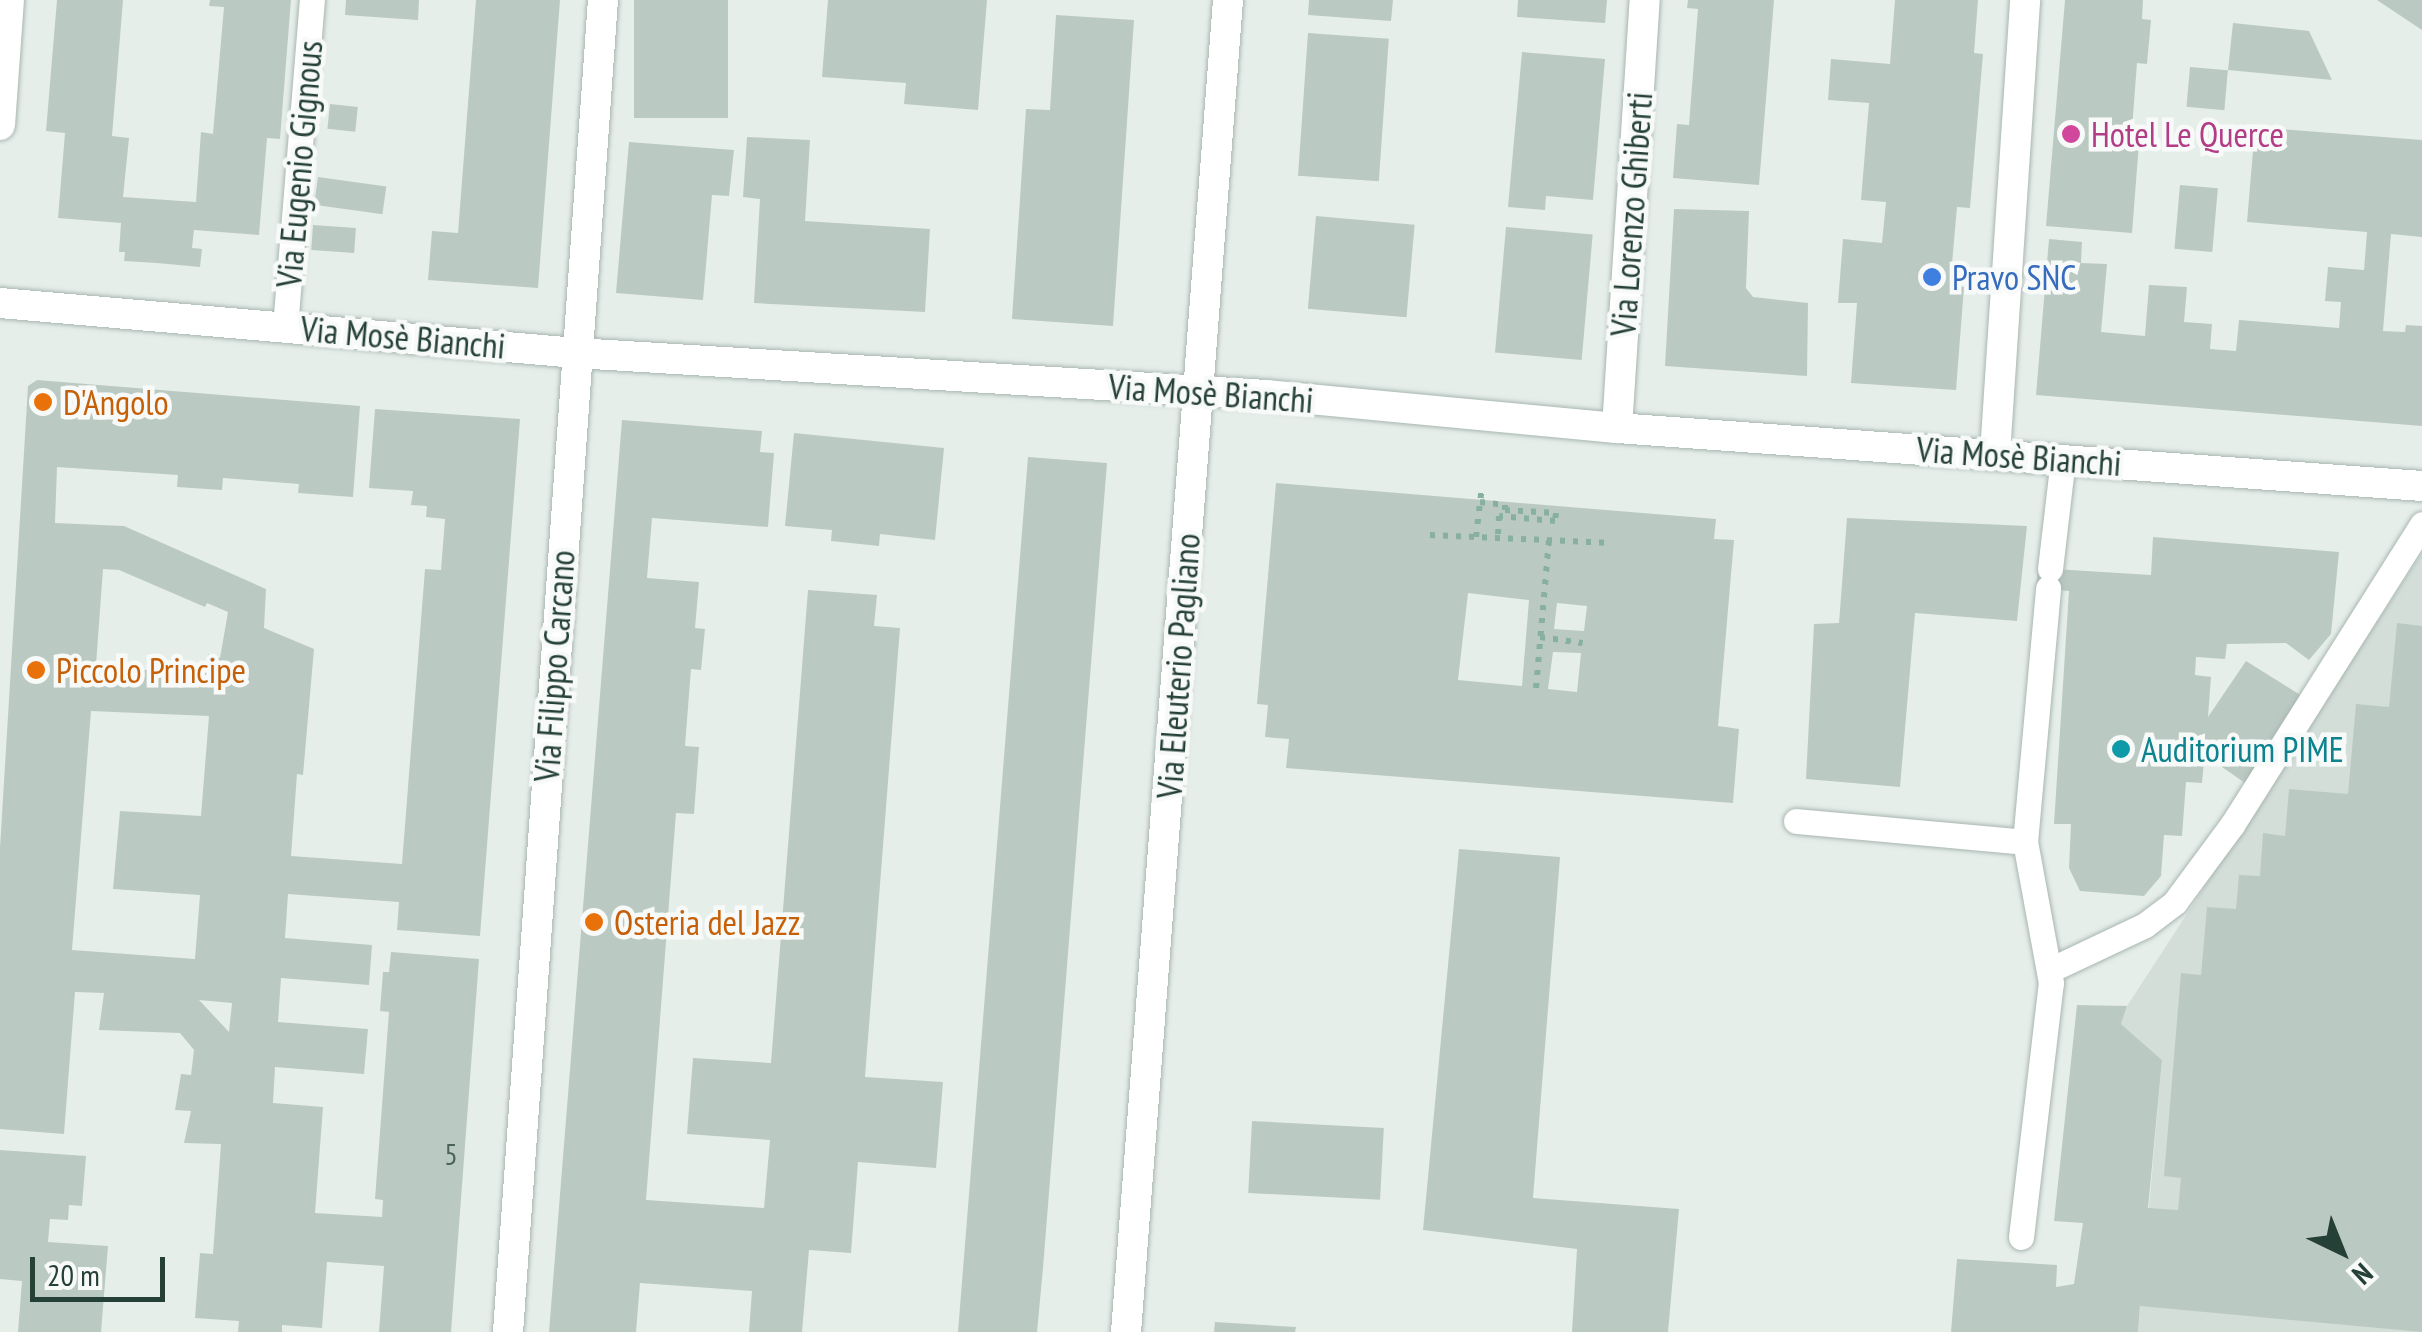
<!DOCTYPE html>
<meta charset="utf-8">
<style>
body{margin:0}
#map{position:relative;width:2422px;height:1332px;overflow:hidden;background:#e6eeea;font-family:"PT Sans Narrow",sans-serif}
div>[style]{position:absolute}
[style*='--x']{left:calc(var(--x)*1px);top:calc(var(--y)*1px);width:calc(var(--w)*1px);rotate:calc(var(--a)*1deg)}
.built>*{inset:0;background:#d4ded9}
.building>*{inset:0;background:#bbc9c3;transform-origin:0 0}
.path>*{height:6px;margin-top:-3px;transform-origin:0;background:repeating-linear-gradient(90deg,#88b0a1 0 5px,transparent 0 13px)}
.roads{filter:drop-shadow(0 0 2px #a8b6b1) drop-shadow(0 0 2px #a8b6b1)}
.lane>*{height:25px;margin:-12.5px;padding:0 12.5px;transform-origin:12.5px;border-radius:12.5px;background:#fff}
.street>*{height:30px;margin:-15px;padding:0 15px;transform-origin:15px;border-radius:15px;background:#fff}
.dots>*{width:28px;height:28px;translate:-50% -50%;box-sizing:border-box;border:5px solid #f7faf8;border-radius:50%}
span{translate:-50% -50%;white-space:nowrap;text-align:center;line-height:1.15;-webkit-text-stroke:9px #f7faf8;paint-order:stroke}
.number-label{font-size:30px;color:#4a625a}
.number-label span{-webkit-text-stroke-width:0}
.hotel-label{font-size:35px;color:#b23c85}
.left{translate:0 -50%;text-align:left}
.street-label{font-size:35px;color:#254037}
.shop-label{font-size:35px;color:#366cbe}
.food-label{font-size:35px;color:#c56008}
.culture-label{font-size:35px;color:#0d838f}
.north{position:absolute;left:2292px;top:1202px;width:100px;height:100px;-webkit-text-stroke:8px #f7faf8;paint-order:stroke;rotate:137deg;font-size:28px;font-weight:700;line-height:40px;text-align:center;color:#254037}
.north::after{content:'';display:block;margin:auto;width:35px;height:45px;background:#254037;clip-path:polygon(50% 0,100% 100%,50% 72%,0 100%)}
.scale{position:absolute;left:30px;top:1257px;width:135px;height:45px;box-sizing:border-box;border:5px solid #254037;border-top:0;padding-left:12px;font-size:30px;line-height:35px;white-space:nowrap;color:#254037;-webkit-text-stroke:8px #f7faf8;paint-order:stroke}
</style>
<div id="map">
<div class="built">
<div style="clip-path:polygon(2422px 553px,2422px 1332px,2138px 1332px,2162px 1060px,2121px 1024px,2127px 1006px)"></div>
</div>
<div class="building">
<div style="clip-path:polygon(57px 0,123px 0,112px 136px,129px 138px,123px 197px,196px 202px,201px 132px,213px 134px,224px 7px,209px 6px,210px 0,291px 0,280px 139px,267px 138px,259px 235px,194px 230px,192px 248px,202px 249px,200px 267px,157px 263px,124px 261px,125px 252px,119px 252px,121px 223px,58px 218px,65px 133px,46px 131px)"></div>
<div style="clip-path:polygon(346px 0,419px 0,418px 20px,345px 15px)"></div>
<div style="clip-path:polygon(476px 0,560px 0,538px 288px,428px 280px,432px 231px,458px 233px)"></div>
<div style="left:634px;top:0;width:94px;height:118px"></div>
<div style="clip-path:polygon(828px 0,987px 0,978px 110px,904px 104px,906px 83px,822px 77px)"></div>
<div style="clip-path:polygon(1309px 0,1393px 0,1391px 21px,1308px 15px)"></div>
<div style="clip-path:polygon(1518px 0,1607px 0,1605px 23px,1517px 17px)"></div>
<div style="clip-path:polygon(1688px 0,1774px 0,1759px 185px,1673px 178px,1677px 124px,1689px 125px,1698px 9px,1687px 8px)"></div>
<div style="clip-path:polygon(1895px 0,1978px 0,1974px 53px,1983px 54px,1970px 208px,1957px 207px,1950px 286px,1964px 287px,1956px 390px,1851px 383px,1857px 303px,1838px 303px,1843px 239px,1882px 243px,1886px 202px,1861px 200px,1869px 103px,1828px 100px,1831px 59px,1890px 64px)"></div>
<div style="clip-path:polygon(2065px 0,2143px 0,2142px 19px,2151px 20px,2147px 64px,2137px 63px,2131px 142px,2139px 143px,2132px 233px,2046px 226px)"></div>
<div style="clip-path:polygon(2377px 0,2422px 0,2422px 30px)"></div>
<div style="clip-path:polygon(1056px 15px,1134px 20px,1113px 326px,1012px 319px,1026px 109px,1050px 110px)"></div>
<div style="clip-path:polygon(2233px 23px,2309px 31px,2332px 80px,2228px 70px)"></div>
<div style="left:1308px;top:33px;width:81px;height:143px;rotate:4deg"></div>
<div style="clip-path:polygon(1522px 52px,1605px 59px,1593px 200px,1546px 196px,1545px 210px,1508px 207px)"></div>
<div style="left:2190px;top:67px;width:38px;height:40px;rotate:5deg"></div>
<div style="left:330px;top:104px;width:28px;height:25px;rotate:6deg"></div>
<div style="clip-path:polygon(2255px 127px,2422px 140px,2422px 237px,2391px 234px,2383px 331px,2405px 332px,2406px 325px,2422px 326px,2422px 426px,2036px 395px,2049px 239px,2082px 242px,2081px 263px,2107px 264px,2101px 332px,2145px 336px,2149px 285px,2187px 287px,2184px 322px,2212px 324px,2210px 349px,2236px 351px,2239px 320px,2339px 328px,2341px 302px,2325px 301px,2328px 267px,2364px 270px,2367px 232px,2247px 222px)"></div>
<div style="clip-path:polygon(747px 137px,810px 140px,805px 221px,930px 229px,925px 312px,754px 303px,760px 199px,743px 197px)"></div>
<div style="clip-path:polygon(629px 142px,734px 150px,729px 196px,712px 195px,703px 300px,616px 293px)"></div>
<div style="left:318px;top:177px;width:69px;height:28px;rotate:8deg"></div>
<div style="left:2180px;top:185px;width:38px;height:64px;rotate:5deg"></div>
<div style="clip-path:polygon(1674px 209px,1749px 211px,1746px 288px,1753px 297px,1808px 303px,1807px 376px,1665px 366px)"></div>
<div style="left:1316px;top:216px;width:99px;height:93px;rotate:5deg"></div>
<div style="left:313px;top:225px;width:43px;height:25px;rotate:4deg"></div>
<div style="left:1506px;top:227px;width:87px;height:126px;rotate:5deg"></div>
<div style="clip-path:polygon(evenodd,37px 380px,360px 406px,353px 497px,298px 493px,299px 484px,223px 478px,222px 490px,177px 487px,178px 475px,57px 467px,55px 523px,124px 526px,266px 589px,264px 628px,314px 649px,303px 775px,297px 774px,291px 856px,402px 864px,425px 569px,441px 570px,445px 519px,426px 517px,427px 506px,411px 505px,413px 491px,369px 488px,375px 409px,520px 419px,480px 936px,397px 930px,399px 902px,288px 894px,285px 938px,372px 945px,369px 985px,281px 978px,278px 1022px,368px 1029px,364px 1074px,275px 1067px,273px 1103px,323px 1107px,315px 1213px,382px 1217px,383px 1200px,375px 1199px,389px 1012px,380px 1011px,383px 972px,389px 972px,391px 952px,479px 959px,451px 1332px,379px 1332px,384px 1266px,327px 1262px,322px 1328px,282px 1325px,282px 1332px,238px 1332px,239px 1321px,195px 1318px,200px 1253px,213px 1254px,221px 1144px,184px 1143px,191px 1111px,175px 1110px,181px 1074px,191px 1075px,194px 1050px,180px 1033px,99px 1030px,104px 993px,75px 992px,64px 1134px,0 1129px,0 848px,28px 386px,37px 380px,103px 569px,119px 570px,205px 607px,207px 603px,228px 612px,220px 658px,208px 654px,205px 676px,96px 665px,103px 569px,37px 380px,91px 711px,209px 716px,201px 816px,120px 811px,113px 889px,200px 895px,195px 959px,72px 950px,91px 711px,37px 380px,199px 1000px,232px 1003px,229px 1032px,199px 1000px)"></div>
<div style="clip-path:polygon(622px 420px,762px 431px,760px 452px,774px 453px,768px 527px,652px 518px,647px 578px,699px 582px,695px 628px,705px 629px,701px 670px,691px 669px,685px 746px,699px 747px,694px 814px,676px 813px,646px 1200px,764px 1208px,770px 1140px,687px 1134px,693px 1058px,771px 1063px,808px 590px,877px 595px,874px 626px,900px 628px,865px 1077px,943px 1082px,936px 1168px,858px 1162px,851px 1253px,809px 1250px,802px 1332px,749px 1332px,752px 1291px,640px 1283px,636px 1332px,549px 1332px)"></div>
<div style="clip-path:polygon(794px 433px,944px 448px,935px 540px,880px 534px,879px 546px,831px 541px,832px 530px,785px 526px)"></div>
<div style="clip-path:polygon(1028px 457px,1107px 463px,1043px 1268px,1037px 1332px,958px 1332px)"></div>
<div style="clip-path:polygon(evenodd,1276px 483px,1716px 519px,1714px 539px,1734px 540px,1718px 726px,1739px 729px,1733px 803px,1286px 768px,1289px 739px,1265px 737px,1268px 705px,1257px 704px,1276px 483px,1468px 593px,1529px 600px,1522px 686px,1458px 680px,1468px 593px,1276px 483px,1557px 603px,1587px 606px,1584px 631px,1554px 629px,1557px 603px,1276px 483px,1553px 652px,1581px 653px,1577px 692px,1548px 689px,1553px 652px)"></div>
<div style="clip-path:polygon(1847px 518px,2027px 526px,2017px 621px,1915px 613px,1900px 787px,1806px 779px,1814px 624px,1839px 623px)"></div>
<div style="clip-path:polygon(2153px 537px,2339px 552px,2331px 634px,2309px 660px,2286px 643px,2227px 644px,2225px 659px,2196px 657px,2195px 675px,2211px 677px,2208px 717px,2246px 661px,2305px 698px,2248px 785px,2222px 767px,2206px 740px,2202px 783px,2186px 782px,2182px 836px,2164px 835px,2161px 876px,2144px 896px,2080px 891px,2069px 868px,2071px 824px,2054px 824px,2069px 591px,2036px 588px,2038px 568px,2151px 575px)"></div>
<div style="clip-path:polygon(2397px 623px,2422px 626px,2422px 1332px,2140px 1306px,2138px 1332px,1951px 1332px,1957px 1259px,2057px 1265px,2056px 1287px,2074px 1284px,2083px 1223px,2054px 1221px,2077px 1005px,2127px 1006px,2121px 1024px,2162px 1060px,2148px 1208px,2178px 1210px,2181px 1178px,2164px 1176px,2181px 973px,2201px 975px,2207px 907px,2236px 909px,2239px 875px,2260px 876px,2263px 833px,2285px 836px,2289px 789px,2348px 794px,2356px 704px,2389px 707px)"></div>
<div style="clip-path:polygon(1459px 849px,1560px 857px,1533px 1198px,1679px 1209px,1668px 1332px,1572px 1332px,1577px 1249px,1423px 1230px)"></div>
<div style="left:1252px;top:1121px;width:132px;height:72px;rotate:3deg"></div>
<div style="clip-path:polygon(0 1150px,86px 1156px,82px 1206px,69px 1205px,68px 1220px,50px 1219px,48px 1242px,108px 1246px,101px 1332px,18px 1332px,22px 1281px,0 1279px)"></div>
<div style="clip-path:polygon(1215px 1322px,1296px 1327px,1295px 1332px,1214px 1332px)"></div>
</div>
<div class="path">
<div style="--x:1480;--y:502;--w:25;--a:7"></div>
<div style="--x:1505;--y:505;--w:5;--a:90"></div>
<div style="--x:1505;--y:510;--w:51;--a:3.4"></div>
<div style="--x:1556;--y:513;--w:8;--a:97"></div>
<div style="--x:1555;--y:521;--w:56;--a:-174.9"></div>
<div style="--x:1499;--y:516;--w:22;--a:93"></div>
<div style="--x:1430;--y:535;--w:182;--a:2.5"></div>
<div style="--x:1476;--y:537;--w:51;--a:-83.3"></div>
<div style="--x:1540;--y:637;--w:43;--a:7.9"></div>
<div style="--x:1536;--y:688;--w:149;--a:-85"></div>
</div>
<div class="roads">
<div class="lane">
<div style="--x:285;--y:327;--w:328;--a:-85.3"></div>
<div style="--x:2050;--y:569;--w:111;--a:-83.3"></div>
<div style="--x:1796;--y:821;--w:230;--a:5.2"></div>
<div style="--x:2050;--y:970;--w:105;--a:-25.3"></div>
<div style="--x:2145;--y:925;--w:38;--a:-37"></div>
<div style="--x:2175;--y:902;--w:96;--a:-53.5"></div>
<div style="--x:2232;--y:825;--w:356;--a:-57.7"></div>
<div style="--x:2021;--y:1237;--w:256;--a:-83.3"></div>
<div style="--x:2051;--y:983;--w:143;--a:-100.4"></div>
<div style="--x:2025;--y:842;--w:255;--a:-84.8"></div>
</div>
<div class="street">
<div style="--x:0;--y:125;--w:125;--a:-85.9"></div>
<div style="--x:0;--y:303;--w:578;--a:4.96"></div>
<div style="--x:576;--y:353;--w:692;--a:3.48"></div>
<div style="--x:1267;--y:395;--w:352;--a:5.4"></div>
<div style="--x:1617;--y:428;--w:807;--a:4.12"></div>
<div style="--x:1617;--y:428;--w:429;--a:-86.3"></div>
<div style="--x:1995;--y:454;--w:455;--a:-86.2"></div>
<div style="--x:508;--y:1332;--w:1335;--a:-85.92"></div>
<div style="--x:1126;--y:1332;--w:1336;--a:-85.62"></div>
</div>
</div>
<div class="dots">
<div style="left:2071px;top:134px;background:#d1479c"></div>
<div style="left:1932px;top:277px;background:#3f7fe0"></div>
<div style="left:43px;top:402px;background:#e8710a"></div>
<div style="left:36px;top:670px;background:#e8710a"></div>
<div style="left:2121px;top:749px;background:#0f9aa8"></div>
<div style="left:594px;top:922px;background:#e8710a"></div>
</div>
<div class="number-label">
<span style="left:451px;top:1154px">5</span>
</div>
<div class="hotel-label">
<span class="left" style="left:2091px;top:134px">Hotel Le Querce</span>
</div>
<div class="street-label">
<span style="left:299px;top:164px;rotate:-85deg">Via Eugenio Gignous</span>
<span style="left:1631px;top:214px;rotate:-86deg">Via Lorenzo Ghiberti</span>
<span style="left:403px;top:337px;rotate:5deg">Via Mosè Bianchi</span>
<span style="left:1211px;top:393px;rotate:4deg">Via Mosè Bianchi</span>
<span style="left:2019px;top:456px;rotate:4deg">Via Mosè Bianchi</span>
<span style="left:554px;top:666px;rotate:-86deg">Via Filippo Carcano</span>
<span style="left:1178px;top:666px;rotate:-86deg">Via Eleuterio Pagliano</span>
</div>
<div class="shop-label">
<span class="left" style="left:1952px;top:277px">Pravo SNC</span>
</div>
<div class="food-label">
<span class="left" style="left:63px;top:402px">D'Angolo</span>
<span class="left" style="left:56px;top:670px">Piccolo Principe</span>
<span class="left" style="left:614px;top:922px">Osteria del Jazz</span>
</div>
<div class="culture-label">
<span class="left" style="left:2141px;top:749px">Auditorium PIME</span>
</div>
<div class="north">N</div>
<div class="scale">20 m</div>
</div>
